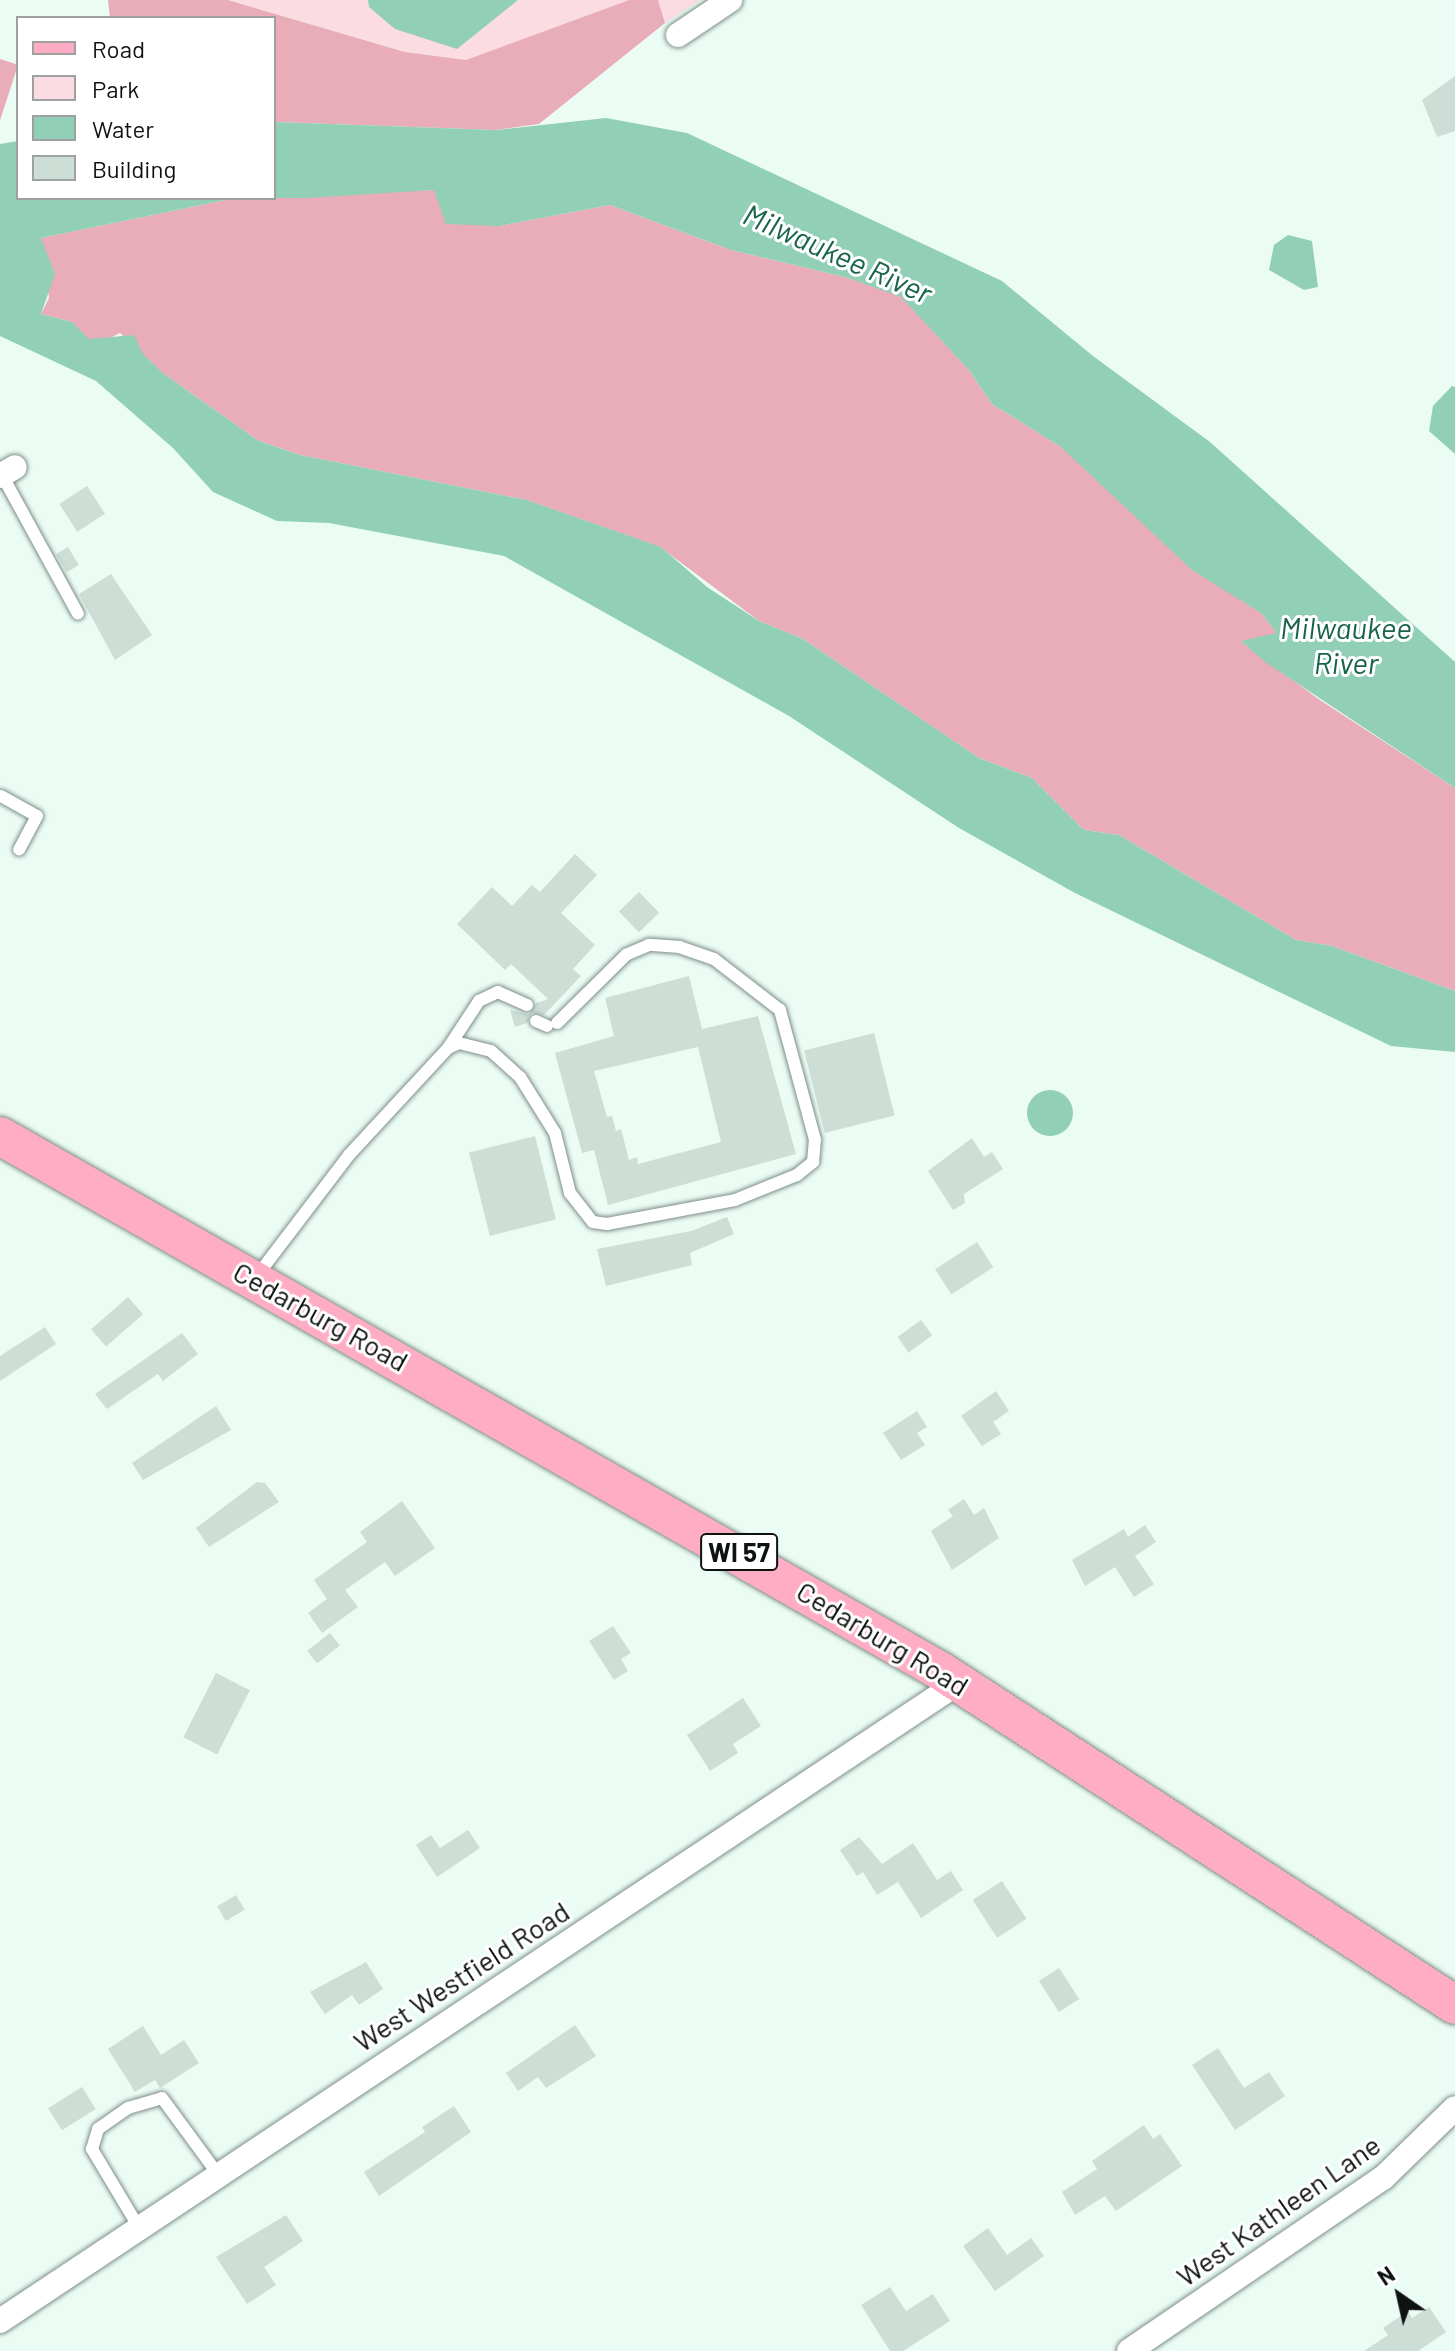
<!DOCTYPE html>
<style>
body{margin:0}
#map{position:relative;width:1455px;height:2351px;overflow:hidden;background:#ebfcf4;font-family:Barlow,sans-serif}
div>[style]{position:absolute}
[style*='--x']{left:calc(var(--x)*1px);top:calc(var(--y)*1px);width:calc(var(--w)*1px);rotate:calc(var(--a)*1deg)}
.green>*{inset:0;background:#fbdce2}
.forest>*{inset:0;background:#e9adba;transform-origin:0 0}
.water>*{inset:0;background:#91cfb7}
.round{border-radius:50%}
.building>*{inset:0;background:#cdded6;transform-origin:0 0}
.roads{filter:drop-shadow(0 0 2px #7f8e88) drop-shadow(0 0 2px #7f8e88)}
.service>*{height:12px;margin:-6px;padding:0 6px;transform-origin:6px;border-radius:6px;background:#fff}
.minor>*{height:24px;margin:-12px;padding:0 12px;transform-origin:12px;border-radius:12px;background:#fff}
.primary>*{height:38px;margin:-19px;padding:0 19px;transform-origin:19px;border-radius:19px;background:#ffadc4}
span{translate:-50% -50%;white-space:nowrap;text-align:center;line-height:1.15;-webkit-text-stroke:6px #fff;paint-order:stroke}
.shield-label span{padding:2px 6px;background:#fff;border:2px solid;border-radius:6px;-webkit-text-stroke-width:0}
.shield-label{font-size:26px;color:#0e1311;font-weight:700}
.street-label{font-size:28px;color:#0e1311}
.water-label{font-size:30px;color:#19644d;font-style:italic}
.legend{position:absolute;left:16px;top:16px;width:260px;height:184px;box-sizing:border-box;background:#fff;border:2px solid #9fa1a0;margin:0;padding:10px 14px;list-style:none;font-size:24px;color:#0e1311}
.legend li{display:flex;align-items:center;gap:16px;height:40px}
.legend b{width:40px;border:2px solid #9fa1a0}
.north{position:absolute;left:1359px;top:2255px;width:80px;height:80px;-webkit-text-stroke:6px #fff;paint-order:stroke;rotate:326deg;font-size:22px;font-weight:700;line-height:32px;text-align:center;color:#0e1311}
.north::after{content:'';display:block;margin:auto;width:28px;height:36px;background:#0e1311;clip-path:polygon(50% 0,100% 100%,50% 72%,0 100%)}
</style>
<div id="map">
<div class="green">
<div style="clip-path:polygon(228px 0,629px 0,466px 60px,405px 52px)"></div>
<div style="clip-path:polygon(658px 0,700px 0,665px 23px)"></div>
</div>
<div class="forest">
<div style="clip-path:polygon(108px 0,228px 0,405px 52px,466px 60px,629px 0,658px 0,665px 23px,539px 124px,496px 130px,274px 122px,274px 18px,110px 18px)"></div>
<div style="left:0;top:59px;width:19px;height:85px;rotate:18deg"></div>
<div style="clip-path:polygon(434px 190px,499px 226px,610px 205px,731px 250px,845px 277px,901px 296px,968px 369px,992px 404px,1061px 447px,1261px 613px,1278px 633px,1242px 642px,1317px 698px,1455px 788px,1455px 991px,1332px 946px,1296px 940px,1119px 835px,1084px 830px,1032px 778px,979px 758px,803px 639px,759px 621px,660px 547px,527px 500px,300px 455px,259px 441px,164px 374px,120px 333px,106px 340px,88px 339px,72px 322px,41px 314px,49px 298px,41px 238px,235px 198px)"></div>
</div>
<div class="water">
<div style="clip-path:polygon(368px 0,518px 0,457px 49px,395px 29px,369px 7px)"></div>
<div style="clip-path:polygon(606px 118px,687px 133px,1002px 281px,1093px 356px,1210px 442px,1455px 662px,1455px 788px,1265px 662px,1241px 641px,1277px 633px,1261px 613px,1192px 570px,1061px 447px,992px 404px,968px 369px,901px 297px,845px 277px,731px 250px,610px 205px,499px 226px,446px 224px,434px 190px,307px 198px,235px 198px,41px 238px,55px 274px,41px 314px,72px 322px,89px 339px,134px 335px,143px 354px,164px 374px,259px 441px,300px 455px,527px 500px,661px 547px,707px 587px,759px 621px,803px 639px,979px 758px,1032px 778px,1084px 830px,1119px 835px,1296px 940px,1332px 946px,1455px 991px,1455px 1052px,1391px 1046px,1075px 893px,959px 828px,789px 716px,504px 556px,329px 523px,277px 521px,213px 492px,173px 448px,96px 381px,0 336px,0 144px,18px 141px,18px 198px,274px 198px,274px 122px,496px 130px)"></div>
<div style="clip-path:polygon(1288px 235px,1312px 241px,1318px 287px,1304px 290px,1269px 270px,1274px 245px)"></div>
<div style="clip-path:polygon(1452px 386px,1455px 387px,1455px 454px,1429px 431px,1433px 406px)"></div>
<div class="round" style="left:1027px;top:1090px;width:46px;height:46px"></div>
</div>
<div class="building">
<div style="clip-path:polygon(1455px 76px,1455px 131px,1437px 137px,1422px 100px)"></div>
<div style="left:87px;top:486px;width:33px;height:33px;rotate:57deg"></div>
<div style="left:68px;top:547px;width:21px;height:14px;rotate:59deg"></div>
<div style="clip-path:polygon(111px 574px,152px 635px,115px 660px,79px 594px)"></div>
<div style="clip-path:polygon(575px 854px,597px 875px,561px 913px,595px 945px,573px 969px,581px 976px,544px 1015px,531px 1013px,527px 1023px,515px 1027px,510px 1010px,529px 1014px,536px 1003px,548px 999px,511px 964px,505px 970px,457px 924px,492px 887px,512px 906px,532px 885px,540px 892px)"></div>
<div style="left:639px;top:892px;width:29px;height:28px;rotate:46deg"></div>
<div style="clip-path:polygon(evenodd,689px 976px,702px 1029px,758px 1016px,796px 1154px,608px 1205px,594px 1150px,582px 1153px,555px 1053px,614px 1036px,605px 998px,689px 976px,698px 1047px,721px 1142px,638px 1164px,637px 1157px,629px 1160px,621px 1129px,616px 1131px,612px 1116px,607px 1117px,594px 1071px,698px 1047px)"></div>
<div style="left:874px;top:1033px;width:85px;height:72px;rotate:76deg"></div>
<div style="left:535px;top:1136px;width:86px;height:68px;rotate:76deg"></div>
<div style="clip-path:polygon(972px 1138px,984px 1157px,992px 1152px,1003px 1169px,964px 1194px,965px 1203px,953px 1210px,928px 1171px)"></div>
<div style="clip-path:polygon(727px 1217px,734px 1234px,690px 1253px,692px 1265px,606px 1286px,597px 1249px,691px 1231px)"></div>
<div style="left:977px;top:1242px;width:30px;height:50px;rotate:57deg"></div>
<div style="left:128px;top:1297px;width:23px;height:49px;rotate:49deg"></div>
<div style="left:921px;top:1320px;width:19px;height:29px;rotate:54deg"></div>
<div style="clip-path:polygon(45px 1327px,56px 1344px,0 1381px,0 1356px)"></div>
<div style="clip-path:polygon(182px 1333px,198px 1354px,163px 1381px,158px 1374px,107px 1409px,95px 1394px)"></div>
<div style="clip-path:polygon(996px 1391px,1009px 1411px,993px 1422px,1001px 1434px,982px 1446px,961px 1416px)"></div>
<div style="clip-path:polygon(216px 1406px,231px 1430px,143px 1480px,132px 1463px)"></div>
<div style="clip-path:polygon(917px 1411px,927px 1427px,917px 1433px,925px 1445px,901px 1460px,883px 1433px)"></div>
<div style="clip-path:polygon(257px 1482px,265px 1483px,279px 1502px,209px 1547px,196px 1528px)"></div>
<div style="clip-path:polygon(964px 1499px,974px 1515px,984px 1508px,999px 1538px,952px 1570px,931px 1531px,953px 1516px,948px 1510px)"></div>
<div style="clip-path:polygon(402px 1501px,435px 1548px,395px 1576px,385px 1562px,345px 1590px,358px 1607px,322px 1633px,308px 1613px,327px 1599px,314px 1580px,367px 1542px,360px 1532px)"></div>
<div style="clip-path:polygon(1145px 1525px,1156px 1542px,1135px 1556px,1154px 1584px,1134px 1597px,1115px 1567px,1085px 1586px,1072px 1560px,1124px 1529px,1128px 1537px)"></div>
<div style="clip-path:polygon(613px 1626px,631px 1653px,621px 1659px,628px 1671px,614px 1680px,589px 1641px)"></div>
<div style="left:330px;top:1633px;width:16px;height:29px;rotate:52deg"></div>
<div style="left:216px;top:1673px;width:38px;height:72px;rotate:27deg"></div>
<div style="clip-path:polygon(743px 1698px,761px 1726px,733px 1744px,738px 1753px,710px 1771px,687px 1735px)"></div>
<div style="clip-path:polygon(468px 1830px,480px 1848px,437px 1877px,416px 1845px,431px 1835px,440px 1848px)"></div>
<div style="clip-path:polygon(859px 1837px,882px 1864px,913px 1843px,937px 1880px,951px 1871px,963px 1890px,921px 1918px,898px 1882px,877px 1895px,863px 1872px,857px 1876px,840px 1850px)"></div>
<div style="left:1002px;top:1881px;width:45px;height:35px;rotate:57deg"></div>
<div style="left:236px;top:1895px;width:17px;height:22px;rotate:59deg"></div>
<div style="clip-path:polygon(366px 1962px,383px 1989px,359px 2005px,352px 1995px,325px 2014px,310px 1992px)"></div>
<div style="left:1059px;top:1968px;width:37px;height:24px;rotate:57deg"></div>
<div style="clip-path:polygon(575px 2025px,596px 2056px,546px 2088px,538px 2077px,518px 2091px,506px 2073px)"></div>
<div style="clip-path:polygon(143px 2026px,161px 2055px,184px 2040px,199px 2063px,160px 2088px,155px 2080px,135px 2092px,108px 2049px)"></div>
<div style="clip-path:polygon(1218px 2048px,1244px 2088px,1269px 2072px,1285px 2096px,1235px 2130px,1192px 2065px)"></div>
<div style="left:82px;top:2087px;width:26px;height:40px;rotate:58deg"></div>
<div style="clip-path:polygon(454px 2106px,471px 2132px,379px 2196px,364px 2172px,425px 2132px,422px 2127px)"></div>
<div style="clip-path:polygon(1144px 2125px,1153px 2139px,1160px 2134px,1182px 2166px,1116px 2211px,1105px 2196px,1075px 2215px,1062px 2192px,1097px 2169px,1092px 2161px)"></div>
<div style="clip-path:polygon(286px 2215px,303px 2241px,264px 2267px,276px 2285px,247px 2304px,216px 2257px)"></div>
<div style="clip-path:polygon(988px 2228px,1007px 2255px,1031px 2238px,1044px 2256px,995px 2291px,963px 2246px)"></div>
<div style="clip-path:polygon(890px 2287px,906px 2311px,933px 2294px,950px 2321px,903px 2351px,890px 2351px,861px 2305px)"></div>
<div style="clip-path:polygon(1429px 2307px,1446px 2332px,1418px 2351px,1364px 2351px,1388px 2335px,1383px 2328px,1408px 2311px,1412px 2318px)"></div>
</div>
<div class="roads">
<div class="service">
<div style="--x:2;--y:475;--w:158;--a:61.3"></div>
<div style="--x:1;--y:796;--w:41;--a:29.1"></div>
<div style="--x:37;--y:816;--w:38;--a:118"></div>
<div style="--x:527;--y:1005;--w:32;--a:-156"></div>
<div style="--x:498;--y:992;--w:21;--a:155"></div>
<div style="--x:479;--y:1001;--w:56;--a:123.4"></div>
<div style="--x:448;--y:1048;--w:12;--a:-24"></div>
<div style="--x:459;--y:1043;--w:33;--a:14"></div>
<div style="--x:491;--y:1051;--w:39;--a:42"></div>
<div style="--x:520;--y:1077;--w:66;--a:58"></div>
<div style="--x:555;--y:1133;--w:62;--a:76"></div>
<div style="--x:570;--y:1193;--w:37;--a:52"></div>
<div style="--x:593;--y:1222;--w:14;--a:8"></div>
<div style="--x:607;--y:1224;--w:130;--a:-10.6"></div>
<div style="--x:735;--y:1200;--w:67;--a:-22"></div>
<div style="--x:797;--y:1175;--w:21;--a:-39"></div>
<div style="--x:813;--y:1162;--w:22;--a:-85"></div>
<div style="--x:815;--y:1140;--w:135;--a:-105.1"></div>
<div style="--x:780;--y:1010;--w:83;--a:-142.3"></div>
<div style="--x:714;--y:959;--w:36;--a:-161"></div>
<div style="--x:680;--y:947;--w:31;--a:-176"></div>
<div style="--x:649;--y:945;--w:25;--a:157"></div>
<div style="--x:626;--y:955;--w:97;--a:135.4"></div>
<div style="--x:536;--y:1021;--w:12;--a:24"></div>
<div style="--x:256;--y:1277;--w:153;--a:-52.7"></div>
<div style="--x:349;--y:1155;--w:146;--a:-47.2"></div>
<div style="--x:138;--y:2226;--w:90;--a:-120.9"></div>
<div style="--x:92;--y:2149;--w:21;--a:-73"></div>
<div style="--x:98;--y:2129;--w:37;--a:-35"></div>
<div style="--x:128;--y:2108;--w:35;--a:-16"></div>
<div style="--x:162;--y:2098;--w:93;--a:53.7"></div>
</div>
<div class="minor">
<div style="--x:678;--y:35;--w:63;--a:-33.9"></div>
<div style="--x:0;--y:476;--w:17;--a:-31"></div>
<div style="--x:0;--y:2321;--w:1151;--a:-33.66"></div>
<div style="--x:1129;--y:2351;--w:307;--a:-34.3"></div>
<div style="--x:1383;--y:2178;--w:100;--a:-44.2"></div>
</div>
<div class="primary">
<div style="--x:0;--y:1136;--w:1080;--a:29.63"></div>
<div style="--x:939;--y:1670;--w:615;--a:32.99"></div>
</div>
</div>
<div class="shield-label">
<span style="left:739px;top:1552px">WI 57</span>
</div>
<div class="street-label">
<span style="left:321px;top:1316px;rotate:29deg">Cedarburg Road</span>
<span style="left:883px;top:1638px;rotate:31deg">Cedarburg Road</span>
<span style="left:461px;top:1976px;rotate:-33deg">West Westfield Road</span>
<span style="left:1278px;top:2210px;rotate:-35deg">West Kathleen Lane</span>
</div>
<div class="water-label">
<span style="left:838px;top:253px;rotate:24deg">Milwaukee River</span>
<span style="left:1346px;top:644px">Milwaukee<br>River</span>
</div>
<ul class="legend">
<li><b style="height:10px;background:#ffadc4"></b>Road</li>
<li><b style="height:22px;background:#fbdce2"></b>Park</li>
<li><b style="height:22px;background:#91cfb7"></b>Water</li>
<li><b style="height:22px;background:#cdded6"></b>Building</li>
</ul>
<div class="north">N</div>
</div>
